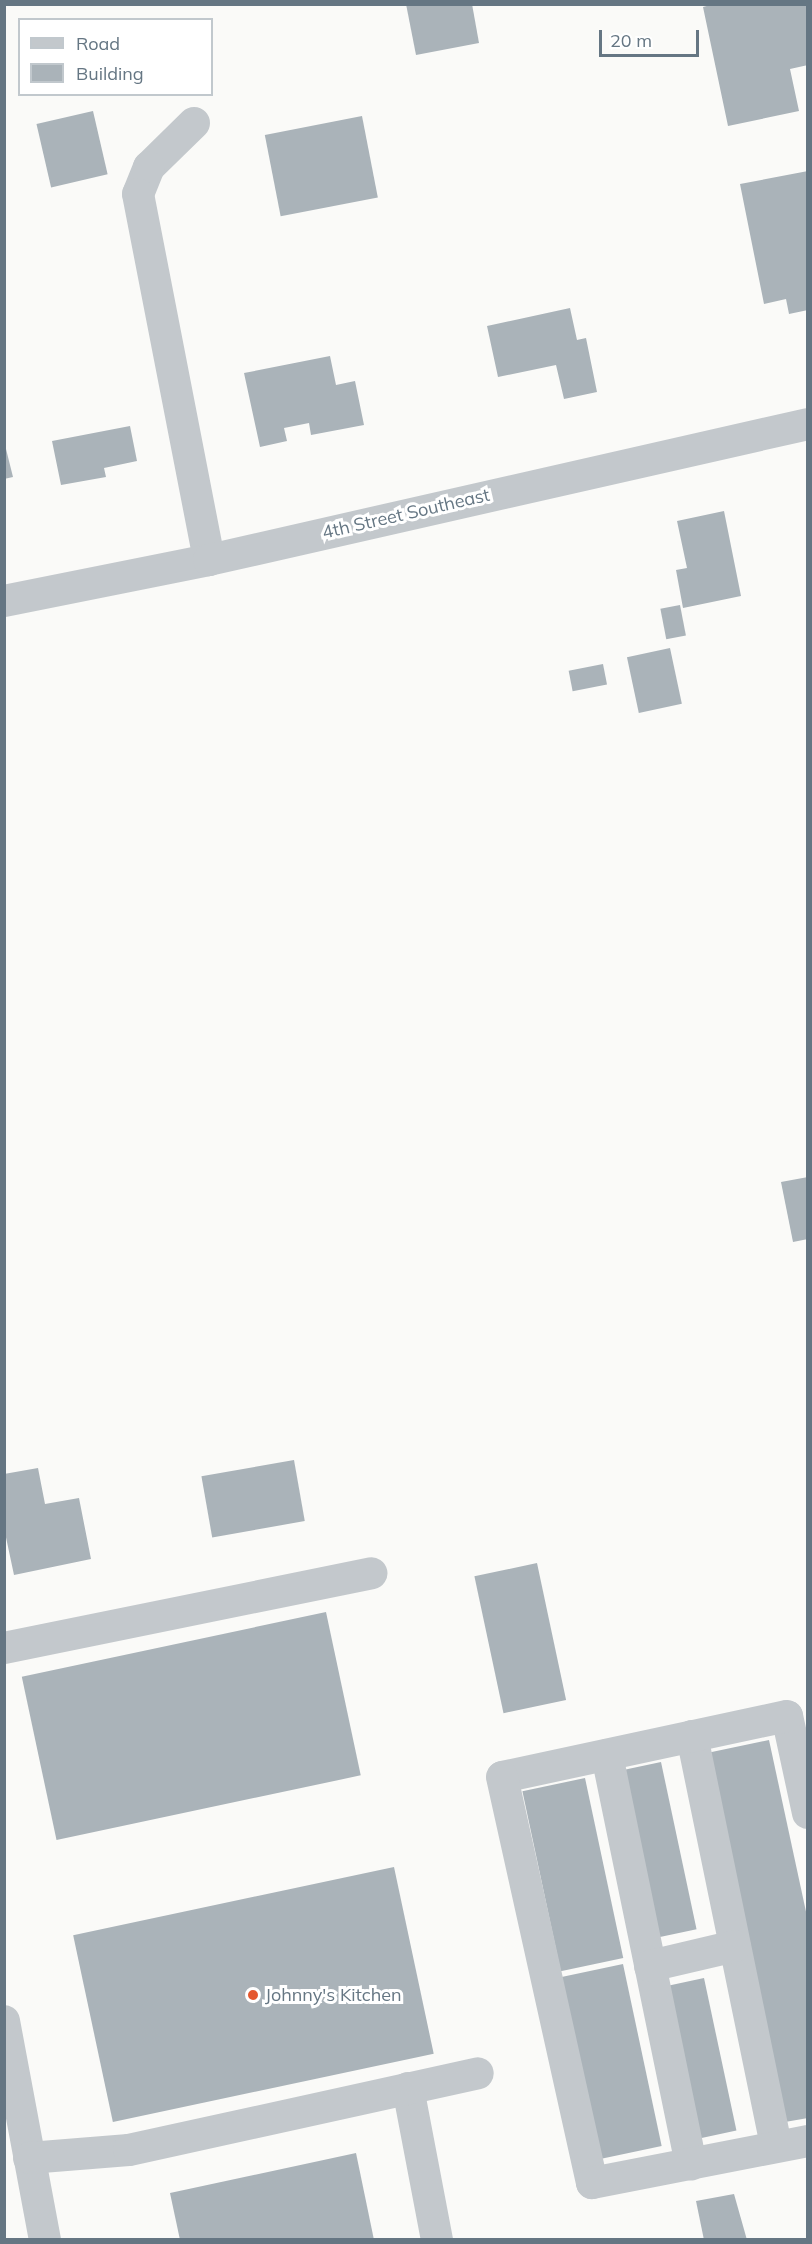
<!DOCTYPE html>
<style>
body{margin:0}
#map{position:relative;width:812px;height:2244px;overflow:hidden;background:#fafaf8;font-family:Mulish,sans-serif}
div>[style]{position:absolute}
[style*='--x']{left:calc(var(--x)*1px);top:calc(var(--y)*1px);width:calc(var(--w)*1px);rotate:calc(var(--a)*1deg)}
.building>*{inset:0;background:#aab3b9;transform-origin:0 0}
.minor>*{height:32px;margin:-16px;padding:0 16px;transform-origin:16px;border-radius:16px;background:#c3c8cc}
.dots>*{width:16px;height:16px;translate:-50% -50%;box-sizing:border-box;border:3px solid #fff;border-radius:50%}
span{translate:-50% -50%;white-space:nowrap;text-align:center;line-height:1.15;-webkit-text-stroke:6px #fff;paint-order:stroke}
.street-label{font-size:18px;color:#657683}
.poi-label{font-size:18px;color:#657683}
.left{translate:0 -50%;text-align:left}
.frame{position:absolute;inset:0;border:6px solid #657683;pointer-events:none}
.legend{position:absolute;left:18px;top:18px;width:195px;height:78px;box-sizing:border-box;background:#fff;border:2px solid #c1c8cd;margin:0;padding:8px 10px;list-style:none;font-size:18px;color:#657683}
.legend li{display:flex;align-items:center;gap:12px;height:30px}
.legend b{width:30px;border:2px solid #c1c8cd}
.scale{position:absolute;left:599px;top:30px;width:100px;height:27px;box-sizing:border-box;border:3px solid #657683;border-top:0;padding-left:8px;font-size:18px;line-height:21px;white-space:nowrap;color:#657683;-webkit-text-stroke:4px #fff;paint-order:stroke}
</style>
<div id="map">
<div class="building">
<div style="clip-path:polygon(406px 4px,472px 4px,479px 43px,416px 55px)"></div>
<div style="clip-path:polygon(714px 4px,808px 4px,808px 65px,790px 69px,799px 111px,728px 126px,703px 7px)"></div>
<div style="left:93px;top:111px;width:65px;height:58px;rotate:77deg"></div>
<div style="left:362px;top:116px;width:83px;height:99px;rotate:79deg"></div>
<div style="clip-path:polygon(808px 171px,808px 310px,789px 314px,786px 299px,764px 304px,740px 184px)"></div>
<div style="clip-path:polygon(570px 308px,577px 340px,586px 338px,597px 392px,564px 399px,556px 365px,498px 377px,487px 326px)"></div>
<div style="clip-path:polygon(330px 356px,336px 385px,355px 381px,364px 425px,311px 435px,309px 423px,284px 428px,287px 441px,260px 447px,244px 373px)"></div>
<div style="clip-path:polygon(130px 426px,137px 461px,104px 468px,106px 477px,61px 485px,52px 441px)"></div>
<div style="clip-path:polygon(4px 441px,13px 477px,4px 479px)"></div>
<div style="clip-path:polygon(724px 511px,741px 596px,683px 608px,676px 570px,687px 568px,677px 521px)"></div>
<div style="left:680px;top:605px;width:31px;height:20px;rotate:79deg"></div>
<div style="left:670px;top:648px;width:57px;height:44px;rotate:78deg"></div>
<div style="left:603px;top:664px;width:21px;height:35px;rotate:79deg"></div>
<div style="clip-path:polygon(808px 1177px,808px 1239px,793px 1242px,781px 1182px)"></div>
<div style="left:294px;top:1460px;width:62px;height:94px;rotate:80deg"></div>
<div style="clip-path:polygon(38px 1468px,45px 1504px,79px 1498px,91px 1559px,14px 1575px,4px 1528px,4px 1474px)"></div>
<div style="left:537px;top:1563px;width:140px;height:64px;rotate:78deg"></div>
<div style="left:326px;top:1612px;width:167px;height:311px;rotate:78deg"></div>
<div style="clip-path:polygon(769px 1740px,808px 1921px,808px 2118px,785px 2122px,707px 1753px)"></div>
<div style="left:661px;top:1762px;width:171px;height:41px;rotate:78deg"></div>
<div style="left:585px;top:1778px;width:184px;height:64px;rotate:78deg"></div>
<div style="left:394px;top:1867px;width:191px;height:328px;rotate:78deg"></div>
<div style="left:623px;top:1964px;width:186px;height:64px;rotate:78deg"></div>
<div style="left:704px;top:1978px;width:156px;height:38px;rotate:78deg"></div>
<div style="clip-path:polygon(356px 2153px,374px 2240px,180px 2240px,170px 2193px)"></div>
<div style="clip-path:polygon(734px 2194px,747px 2240px,704px 2240px,696px 2201px)"></div>
</div>
<div class="minor">
<div style="--x:194;--y:123;--w:63;--a:135.6"></div>
<div style="--x:149;--y:167;--w:29;--a:112"></div>
<div style="--x:138;--y:194;--w:373;--a:79"></div>
<div style="--x:4;--y:601;--w:209;--a:-11.3"></div>
<div style="--x:209;--y:560;--w:614;--a:-12.79"></div>
<div style="--x:4;--y:1648;--w:375;--a:-11.5"></div>
<div style="--x:692;--y:1736;--w:419;--a:78.4"></div>
<div style="--x:607;--y:1755;--w:418;--a:78.4"></div>
<div style="--x:808;--y:1813;--w:99;--a:-102.2"></div>
<div style="--x:787;--y:1716;--w:291;--a:167.9"></div>
<div style="--x:502;--y:1777;--w:416;--a:77.5"></div>
<div style="--x:592;--y:2183;--w:220;--a:-11"></div>
<div style="--x:650;--y:1966;--w:87;--a:-13.2"></div>
<div style="--x:4;--y:2021;--w:223;--a:79.4"></div>
<div style="--x:408;--y:2088;--w:155;--a:79.2"></div>
<div style="--x:29;--y:2158;--w:100;--a:-4.6"></div>
<div style="--x:129;--y:2150;--w:357;--a:-12.4"></div>
</div>
<div class="dots">
<div style="left:253px;top:1995px;background:#e4572e"></div>
</div>
<div class="street-label">
<span style="left:406px;top:514px;rotate:-13deg">4th Street Southeast</span>
</div>
<div class="poi-label">
<span class="left" style="left:265px;top:1995px">Johnny's Kitchen</span>
</div>
<div class="frame"></div>
<ul class="legend">
<li><b style="height:8px;background:#c3c8cc"></b>Road</li>
<li><b style="height:16px;background:#aab3b9"></b>Building</li>
</ul>
<div class="scale">20 m</div>
</div>
